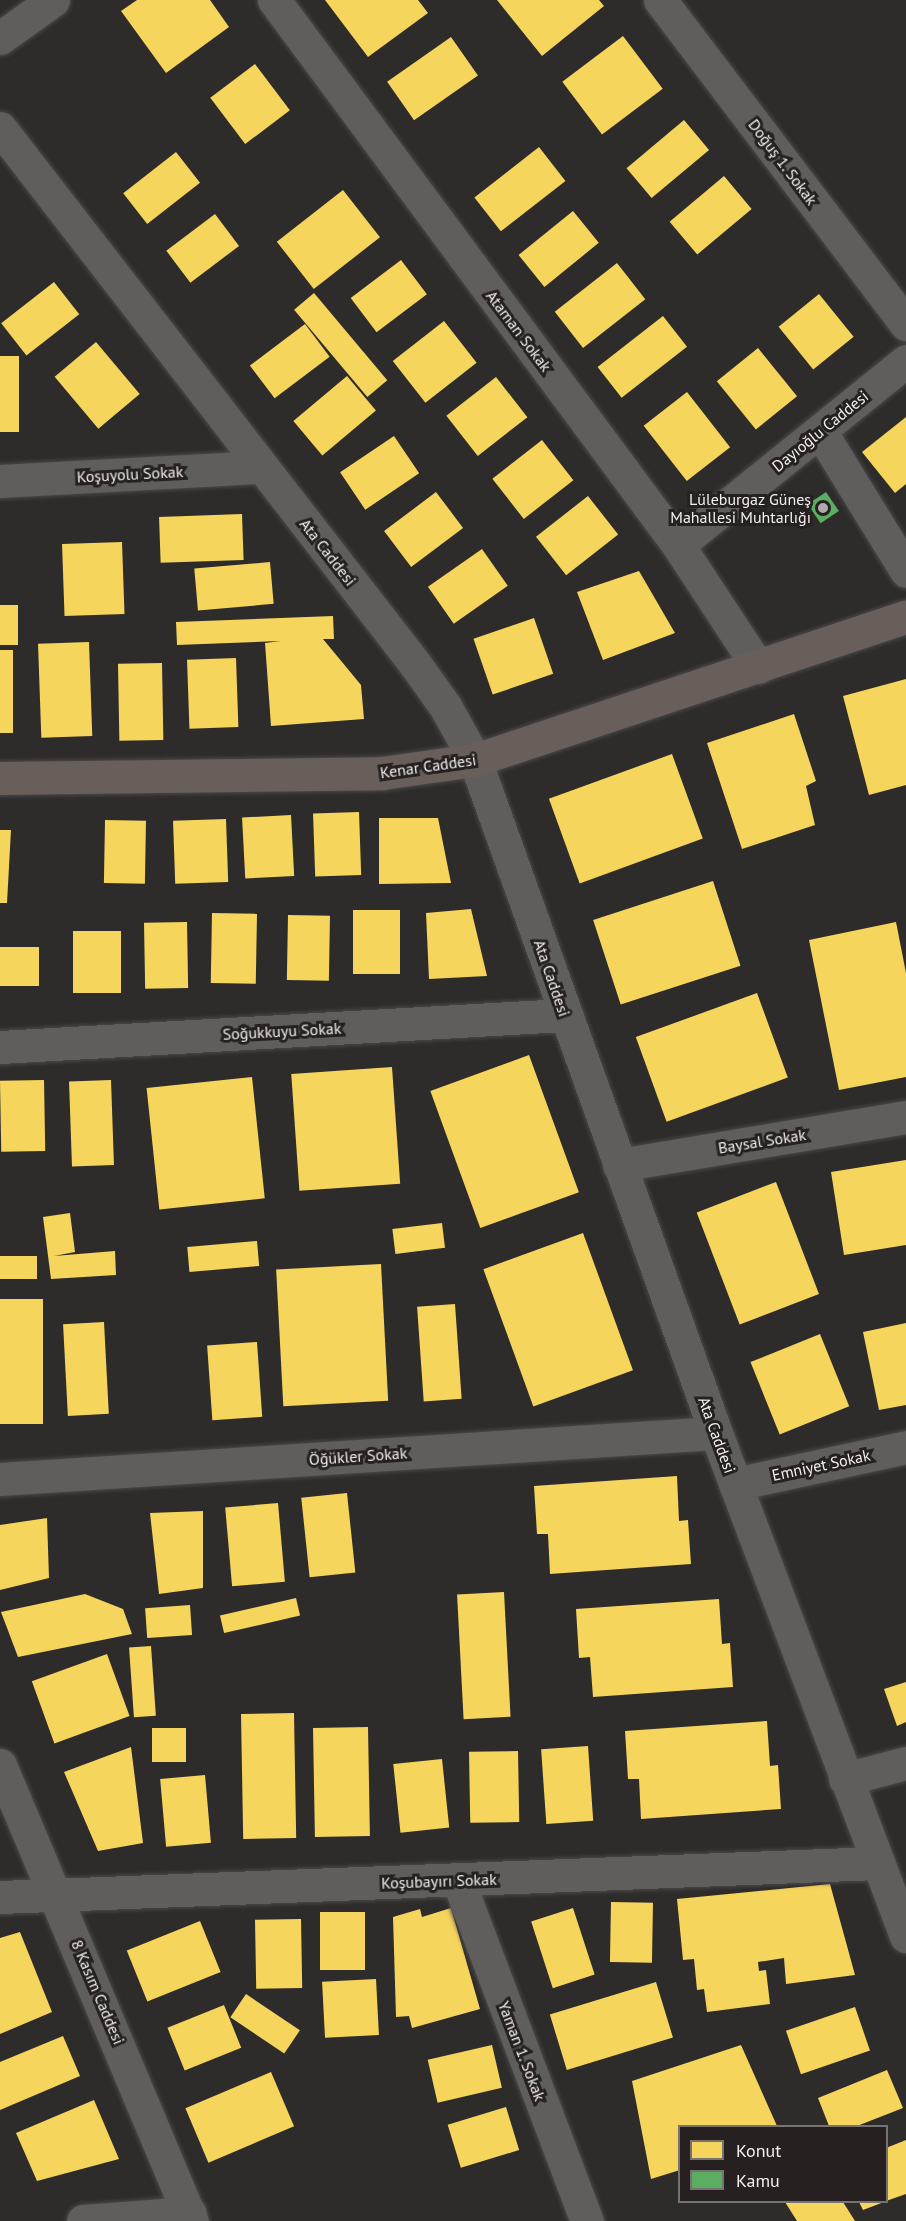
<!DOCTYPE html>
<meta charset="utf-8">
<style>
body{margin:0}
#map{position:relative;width:906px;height:2221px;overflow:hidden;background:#2e2b2b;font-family:"PT Sans",sans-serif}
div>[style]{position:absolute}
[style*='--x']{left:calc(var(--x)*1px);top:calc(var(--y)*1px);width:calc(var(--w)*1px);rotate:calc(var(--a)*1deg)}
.homes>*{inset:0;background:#f6d55c;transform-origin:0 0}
.public>*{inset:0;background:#5aae61;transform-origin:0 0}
.roads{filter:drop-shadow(0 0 2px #4a4848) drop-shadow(0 0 2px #4a4848)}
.minor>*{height:33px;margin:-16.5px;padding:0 16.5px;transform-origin:16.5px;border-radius:16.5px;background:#605d5d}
.major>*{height:33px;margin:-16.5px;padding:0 16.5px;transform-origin:16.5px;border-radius:16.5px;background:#695f5a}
.dots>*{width:16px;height:16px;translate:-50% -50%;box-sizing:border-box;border:3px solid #262020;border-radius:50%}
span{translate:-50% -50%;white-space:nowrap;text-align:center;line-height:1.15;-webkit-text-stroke:6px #262020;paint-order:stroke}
.street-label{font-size:16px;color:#f3eff0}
.poi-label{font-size:16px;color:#f3eff0}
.right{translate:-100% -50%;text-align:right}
.legend{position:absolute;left:678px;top:2125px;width:210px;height:78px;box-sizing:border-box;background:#262020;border:2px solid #787373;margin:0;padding:8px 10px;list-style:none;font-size:18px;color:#f3eff0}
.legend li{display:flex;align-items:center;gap:12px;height:30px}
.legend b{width:30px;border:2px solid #787373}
</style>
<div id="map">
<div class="homes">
<div style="clip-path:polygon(137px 0,210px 0,229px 27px,166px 73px,121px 11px)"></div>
<div style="clip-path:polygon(325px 0,418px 0,428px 13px,368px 57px)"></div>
<div style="clip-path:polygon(497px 0,599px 0,604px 6px,542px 56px)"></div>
<div style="left:623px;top:36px;width:66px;height:76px;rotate:53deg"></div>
<div style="left:451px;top:37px;width:47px;height:78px;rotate:55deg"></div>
<div style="left:255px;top:64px;width:58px;height:56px;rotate:53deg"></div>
<div style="left:684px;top:120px;width:39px;height:75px;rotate:50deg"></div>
<div style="left:539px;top:147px;width:43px;height:82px;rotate:52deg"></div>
<div style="left:176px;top:152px;width:39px;height:67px;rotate:52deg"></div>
<div style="left:724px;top:176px;width:43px;height:71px;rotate:50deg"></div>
<div style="left:343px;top:190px;width:60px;height:84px;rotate:52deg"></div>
<div style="left:573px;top:211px;width:41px;height:70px;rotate:51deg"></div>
<div style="left:215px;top:214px;width:40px;height:61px;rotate:53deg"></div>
<div style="left:401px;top:260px;width:43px;height:63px;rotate:53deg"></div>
<div style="left:617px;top:263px;width:46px;height:79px;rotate:52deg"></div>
<div style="left:54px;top:282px;width:41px;height:67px;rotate:52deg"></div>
<div style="left:314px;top:293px;width:114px;height:26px;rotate:50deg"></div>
<div style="left:819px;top:294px;width:55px;height:52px;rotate:51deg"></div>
<div style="left:663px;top:316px;width:39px;height:83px;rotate:52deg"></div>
<div style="left:444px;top:321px;width:53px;height:65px;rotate:52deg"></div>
<div style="left:305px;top:324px;width:41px;height:69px;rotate:53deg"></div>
<div style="left:96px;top:342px;width:68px;height:54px;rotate:50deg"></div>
<div style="left:758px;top:348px;width:62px;height:53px;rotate:51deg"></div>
<div style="left:0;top:356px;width:19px;height:76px"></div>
<div style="left:347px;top:376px;width:45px;height:70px;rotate:50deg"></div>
<div style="left:496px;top:377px;width:51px;height:63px;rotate:52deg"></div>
<div style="left:687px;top:392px;width:70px;height:55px;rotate:52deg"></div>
<div style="clip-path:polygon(906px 417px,906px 484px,895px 493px,862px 452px)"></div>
<div style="left:394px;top:436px;width:45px;height:65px;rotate:56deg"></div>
<div style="left:542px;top:440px;width:51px;height:63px;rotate:52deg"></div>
<div style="left:436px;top:492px;width:45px;height:65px;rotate:53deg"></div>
<div style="left:588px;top:496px;width:49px;height:66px;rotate:52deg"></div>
<div style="left:242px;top:514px;width:46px;height:83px;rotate:88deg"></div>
<div style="left:122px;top:542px;width:72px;height:60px;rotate:88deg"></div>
<div style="left:482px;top:549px;width:45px;height:66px;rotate:55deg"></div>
<div style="left:270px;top:562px;width:42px;height:76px;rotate:85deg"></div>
<div style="clip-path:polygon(639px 571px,675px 633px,603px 660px,577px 592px)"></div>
<div style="left:0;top:605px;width:18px;height:40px"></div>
<div style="clip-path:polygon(333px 616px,334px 639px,323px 639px,361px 685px,364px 719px,271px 726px,265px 643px,281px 641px,177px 645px,176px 622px)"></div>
<div style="left:534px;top:618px;width:59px;height:64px;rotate:71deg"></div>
<div style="left:89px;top:642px;width:94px;height:51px;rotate:88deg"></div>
<div style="left:0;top:650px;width:13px;height:83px"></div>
<div style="left:236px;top:658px;width:69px;height:49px;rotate:88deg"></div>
<div style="left:162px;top:663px;width:77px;height:44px;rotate:89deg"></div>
<div style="clip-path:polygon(906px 679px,906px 785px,869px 795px,843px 696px)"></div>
<div style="clip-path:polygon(794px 714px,816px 781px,806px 786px,815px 825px,742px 849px,707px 743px)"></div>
<div style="left:672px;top:754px;width:90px;height:131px;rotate:70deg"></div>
<div style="left:359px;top:812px;width:63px;height:46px;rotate:88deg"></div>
<div style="left:291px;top:815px;width:61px;height:49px;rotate:87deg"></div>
<div style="clip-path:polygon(379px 818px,438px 818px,451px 883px,379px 884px)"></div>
<div style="left:226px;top:819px;width:63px;height:53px;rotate:88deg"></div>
<div style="left:105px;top:820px;width:41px;height:63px;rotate:1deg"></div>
<div style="clip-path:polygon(0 830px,11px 830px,7px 903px,0 903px)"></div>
<div style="left:713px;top:881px;width:89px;height:126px;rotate:72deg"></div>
<div style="clip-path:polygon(471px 909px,487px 976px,429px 979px,426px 913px)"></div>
<div style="left:353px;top:910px;width:47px;height:64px"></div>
<div style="left:212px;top:913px;width:45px;height:70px;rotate:1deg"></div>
<div style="left:288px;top:915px;width:42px;height:65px;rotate:1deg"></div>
<div style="left:187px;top:922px;width:66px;height:43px;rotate:89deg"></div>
<div style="clip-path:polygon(896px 922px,906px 973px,906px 1077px,839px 1090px,809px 940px)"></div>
<div style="left:73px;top:931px;width:48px;height:62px"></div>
<div style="left:0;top:947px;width:39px;height:39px"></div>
<div style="left:757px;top:993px;width:90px;height:129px;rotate:70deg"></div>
<div style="left:529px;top:1055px;width:146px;height:105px;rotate:70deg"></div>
<div style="left:392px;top:1067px;width:117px;height:101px;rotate:86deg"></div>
<div style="left:252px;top:1077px;width:122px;height:106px;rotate:84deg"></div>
<div style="left:44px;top:1080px;width:71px;height:44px;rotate:89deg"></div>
<div style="left:111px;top:1080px;width:85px;height:42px;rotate:88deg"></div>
<div style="clip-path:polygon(906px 1160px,906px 1245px,844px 1255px,831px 1172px)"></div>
<div style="left:776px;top:1182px;width:120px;height:85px;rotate:69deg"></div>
<div style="clip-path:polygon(70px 1213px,75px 1252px,54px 1256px,115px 1251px,116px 1275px,51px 1279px,43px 1217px)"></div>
<div style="left:442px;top:1223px;width:25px;height:50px;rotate:83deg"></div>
<div style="left:583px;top:1233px;width:146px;height:106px;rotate:70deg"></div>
<div style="left:257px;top:1241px;width:25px;height:70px;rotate:85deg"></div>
<div style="left:37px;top:1256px;width:23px;height:37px;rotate:90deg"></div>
<div style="left:381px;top:1264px;width:137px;height:105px;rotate:87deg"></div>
<div style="left:43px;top:1299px;width:125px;height:43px;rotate:90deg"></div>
<div style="left:455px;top:1304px;width:95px;height:38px;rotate:86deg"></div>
<div style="left:104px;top:1322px;width:92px;height:41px;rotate:87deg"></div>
<div style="clip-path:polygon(906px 1323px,906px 1405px,879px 1410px,863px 1332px)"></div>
<div style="left:820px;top:1334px;width:78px;height:75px;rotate:68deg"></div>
<div style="left:257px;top:1342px;width:75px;height:50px;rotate:86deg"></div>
<div style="clip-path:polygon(677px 1476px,679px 1521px,688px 1520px,691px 1564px,550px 1574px,548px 1534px,537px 1534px,534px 1486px)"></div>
<div style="left:347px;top:1493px;width:80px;height:46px;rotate:84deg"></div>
<div style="left:278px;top:1503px;width:79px;height:53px;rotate:85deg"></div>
<div style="clip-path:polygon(203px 1511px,203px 1588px,159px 1594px,150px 1513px)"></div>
<div style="clip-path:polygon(47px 1518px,49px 1578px,0 1590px,0 1525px)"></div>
<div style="left:504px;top:1592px;width:125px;height:47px;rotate:87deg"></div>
<div style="clip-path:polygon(85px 1594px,123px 1609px,132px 1634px,18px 1657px,1px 1612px)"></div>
<div style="left:296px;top:1598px;width:18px;height:78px;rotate:77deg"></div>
<div style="clip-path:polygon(719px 1599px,722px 1644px,730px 1643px,733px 1687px,593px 1697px,590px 1657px,579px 1658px,576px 1609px)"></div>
<div style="left:190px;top:1605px;width:30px;height:45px;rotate:86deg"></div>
<div style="left:151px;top:1646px;width:70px;height:22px;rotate:86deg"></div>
<div style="left:107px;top:1654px;width:66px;height:80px;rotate:70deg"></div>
<div style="clip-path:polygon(906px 1682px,906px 1722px,897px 1726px,884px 1689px)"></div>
<div style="left:294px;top:1713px;width:125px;height:53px;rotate:89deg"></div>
<div style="clip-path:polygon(767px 1721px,770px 1766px,778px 1765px,781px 1809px,641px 1819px,639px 1779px,628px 1779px,625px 1731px)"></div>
<div style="left:368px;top:1727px;width:109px;height:55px;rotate:89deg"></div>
<div style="left:152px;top:1728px;width:34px;height:34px"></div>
<div style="left:588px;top:1746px;width:75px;height:47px;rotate:86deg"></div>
<div style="clip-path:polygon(131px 1747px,143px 1843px,98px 1851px,64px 1772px)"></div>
<div style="left:518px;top:1751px;width:71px;height:49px;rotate:89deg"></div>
<div style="left:442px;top:1759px;width:69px;height:49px;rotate:84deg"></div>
<div style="left:205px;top:1775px;width:68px;height:45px;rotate:85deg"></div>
<div style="clip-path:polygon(830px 1884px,855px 1975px,786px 1984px,784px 1958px,758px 1962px,759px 1971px,766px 1970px,770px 2004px,707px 2012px,704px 1989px,697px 1990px,694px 1959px,683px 1960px,677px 1899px)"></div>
<div style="left:611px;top:1902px;width:42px;height:60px;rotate:1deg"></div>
<div style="clip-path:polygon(451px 1908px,480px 2009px,412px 2028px,409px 2016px,396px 2017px,393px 1917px,420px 1909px,422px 1917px)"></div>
<div style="left:573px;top:1908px;width:70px;height:44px;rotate:72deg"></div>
<div style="left:320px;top:1912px;width:45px;height:58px"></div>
<div style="left:301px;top:1919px;width:69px;height:46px;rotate:89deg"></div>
<div style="left:200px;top:1921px;width:55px;height:79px;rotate:68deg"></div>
<div style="clip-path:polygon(20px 1932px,52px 2012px,0 2034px,0 1938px)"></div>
<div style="left:376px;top:1979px;width:56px;height:54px;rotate:87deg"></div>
<div style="left:656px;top:1982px;width:58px;height:111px;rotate:73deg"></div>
<div style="left:246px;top:1994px;width:65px;height:28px;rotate:34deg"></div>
<div style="left:224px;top:2005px;width:46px;height:61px;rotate:68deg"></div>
<div style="left:855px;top:2007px;width:46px;height:73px;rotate:71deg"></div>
<div style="clip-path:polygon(63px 2036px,80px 2076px,0 2110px,0 2062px)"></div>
<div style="left:492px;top:2045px;width:44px;height:66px;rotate:77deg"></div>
<div style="clip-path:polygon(741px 2045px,777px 2126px,680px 2126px,680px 2170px,651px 2179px,632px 2081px)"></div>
<div style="clip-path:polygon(887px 2070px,903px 2108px,857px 2126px,829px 2126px,818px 2098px)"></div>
<div style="left:271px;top:2072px;width:59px;height:93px;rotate:67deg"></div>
<div style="clip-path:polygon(94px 2100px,119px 2159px,37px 2181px,16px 2133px)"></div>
<div style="left:506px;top:2107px;width:45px;height:61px;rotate:73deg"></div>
<div style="clip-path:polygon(906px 2140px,906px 2194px,886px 2201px,886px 2148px)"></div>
<div style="clip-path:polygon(785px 2202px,843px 2202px,855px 2221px,797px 2221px)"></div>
<div style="clip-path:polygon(859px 2202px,884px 2202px,863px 2210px)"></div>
</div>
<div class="public">
<div style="left:826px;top:492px;width:23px;height:22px;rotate:56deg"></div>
</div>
<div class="roads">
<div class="minor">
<div style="--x:274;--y:0;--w:678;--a:53.45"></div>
<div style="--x:678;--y:545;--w:146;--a:56.7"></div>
<div style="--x:660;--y:0;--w:407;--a:52.8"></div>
<div style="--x:0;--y:38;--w:65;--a:-35.6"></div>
<div style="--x:0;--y:128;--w:678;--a:52.25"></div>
<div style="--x:415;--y:664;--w:52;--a:54.5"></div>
<div style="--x:445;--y:706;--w:62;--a:60.9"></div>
<div style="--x:475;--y:760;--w:715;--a:70.3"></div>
<div style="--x:716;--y:1433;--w:538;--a:69.31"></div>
<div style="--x:820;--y:431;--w:164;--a:58.4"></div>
<div style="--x:0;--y:481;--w:261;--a:-3.1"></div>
<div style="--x:678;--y:545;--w:293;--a:-38.9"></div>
<div style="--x:0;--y:1047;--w:565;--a:-3.25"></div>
<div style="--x:619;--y:1165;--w:291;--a:-9.5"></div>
<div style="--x:0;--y:1479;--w:717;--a:-3.68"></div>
<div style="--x:735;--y:1484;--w:175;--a:-12.2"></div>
<div style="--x:0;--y:1765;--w:495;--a:67.2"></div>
<div style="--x:845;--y:1779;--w:63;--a:-14.7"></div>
<div style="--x:458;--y:1880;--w:365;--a:69.3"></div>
<div style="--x:0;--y:1897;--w:878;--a:-2.22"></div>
<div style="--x:83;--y:2221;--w:107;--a:-4.3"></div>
</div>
<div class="major">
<div style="--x:0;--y:778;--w:382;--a:-0.7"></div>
<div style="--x:382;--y:773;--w:94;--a:-8"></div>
<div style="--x:475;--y:760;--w:454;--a:-18.4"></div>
</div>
</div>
<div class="dots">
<div style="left:823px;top:508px;background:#aeaaab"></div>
</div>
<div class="street-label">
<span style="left:783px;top:162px;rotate:53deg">Doğuş 1. Sokak</span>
<span style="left:519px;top:331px;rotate:53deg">Ataman Sokak</span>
<span style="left:820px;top:431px;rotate:-39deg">Dayıoğlu Caddesi</span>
<span style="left:130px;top:474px;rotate:-3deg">Koşuyolu Sokak</span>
<span style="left:328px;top:552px;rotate:52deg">Ata Caddesi</span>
<span style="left:428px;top:766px;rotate:-8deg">Kenar Caddesi</span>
<span style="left:552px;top:978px;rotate:71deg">Ata Caddesi</span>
<span style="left:282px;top:1031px;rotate:-3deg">Soğukkuyu Sokak</span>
<span style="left:762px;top:1141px;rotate:-9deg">Baysal Sokak</span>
<span style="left:717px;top:1435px;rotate:70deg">Ata Caddesi</span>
<span style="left:358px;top:1456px;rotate:-4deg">Öğükler Sokak</span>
<span style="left:821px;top:1465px;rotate:-12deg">Emniyet Sokak</span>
<span style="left:439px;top:1881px;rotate:-2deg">Koşubayırı Sokak</span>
<span style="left:98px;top:1992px;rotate:67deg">8 Kasım Caddesi</span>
<span style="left:522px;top:2051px;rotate:69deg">Yaman 1. Sokak</span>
</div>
<div class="poi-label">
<span class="right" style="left:811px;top:508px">Lüleburgaz Güneş<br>Mahallesi Muhtarlığı</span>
</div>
<ul class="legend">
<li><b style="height:16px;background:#f6d55c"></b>Konut</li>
<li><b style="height:16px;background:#5aae61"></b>Kamu</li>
</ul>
</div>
